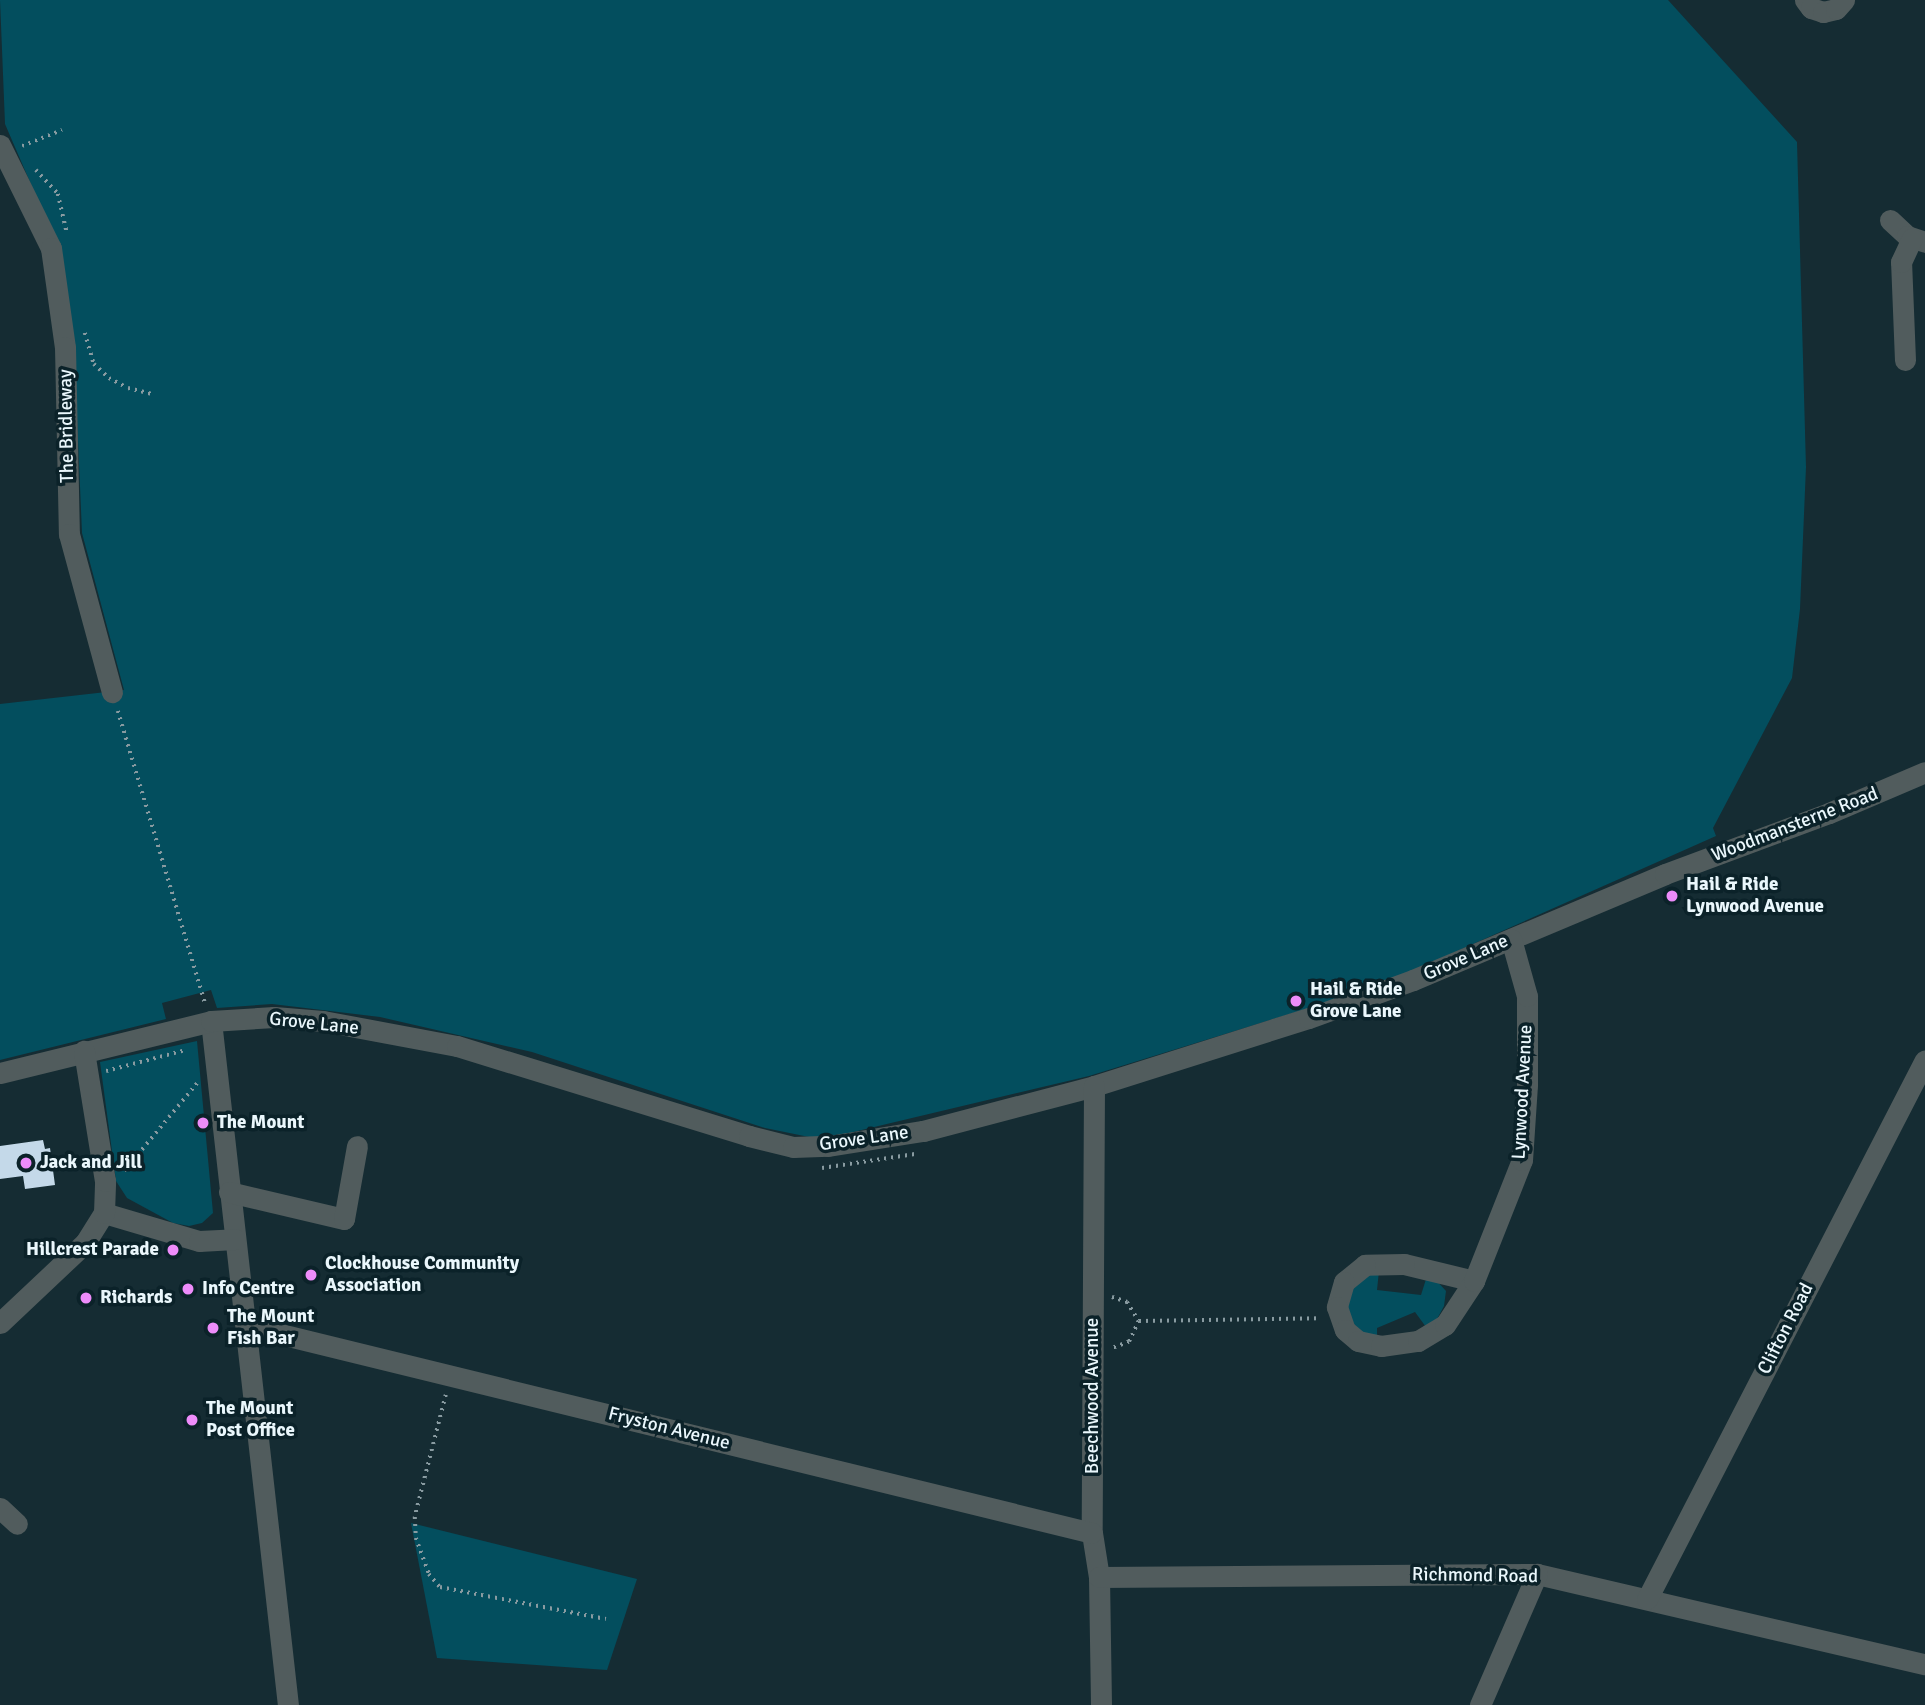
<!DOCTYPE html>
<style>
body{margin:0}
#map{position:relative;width:1925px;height:1705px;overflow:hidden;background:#152c33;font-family:Signika,sans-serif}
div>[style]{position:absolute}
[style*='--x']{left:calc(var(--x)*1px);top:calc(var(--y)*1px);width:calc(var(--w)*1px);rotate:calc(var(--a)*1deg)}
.green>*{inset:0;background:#034e5e}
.building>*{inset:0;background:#c4d9e9}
.path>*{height:3.5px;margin-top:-1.75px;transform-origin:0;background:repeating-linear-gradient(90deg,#899ba1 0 2px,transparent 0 7px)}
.minor>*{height:21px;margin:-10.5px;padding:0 10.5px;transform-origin:10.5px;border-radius:10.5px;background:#515c5d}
.dots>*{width:19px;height:19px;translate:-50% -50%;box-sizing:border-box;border:4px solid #0b2229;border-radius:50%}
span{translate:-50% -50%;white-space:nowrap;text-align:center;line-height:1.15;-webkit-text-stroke:7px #0b2229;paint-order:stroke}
.street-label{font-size:19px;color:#eaf7fc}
.poi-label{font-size:19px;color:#eaf7fc;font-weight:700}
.left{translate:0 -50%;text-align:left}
.right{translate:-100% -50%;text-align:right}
</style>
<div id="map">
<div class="green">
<div style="clip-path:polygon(0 0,1668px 0,1797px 142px,1806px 467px,1800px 609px,1792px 678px,1713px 828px,1716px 836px,1374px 988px,1089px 1076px,849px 1133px,814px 1138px,765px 1128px,532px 1052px,380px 1017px,272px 1004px,217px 1008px,211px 990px,162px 1003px,166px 1019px,0 1060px,0 704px,124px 690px,82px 533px,74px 347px,58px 247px,5px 124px)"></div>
<div style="clip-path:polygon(197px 1041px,213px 1213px,202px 1223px,189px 1226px,173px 1223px,127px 1198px,116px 1181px,100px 1062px)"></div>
<div style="clip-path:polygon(1379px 1271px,1377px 1290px,1421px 1295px,1427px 1276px,1435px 1279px,1446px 1291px,1444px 1306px,1436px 1321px,1426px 1327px,1415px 1312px,1377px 1328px,1377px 1337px,1360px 1332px,1350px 1319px,1347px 1302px,1352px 1287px,1362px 1276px)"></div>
<div style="clip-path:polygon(411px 1523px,637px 1579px,607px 1670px,437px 1658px)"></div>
</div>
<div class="building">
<div style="clip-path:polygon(43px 1140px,45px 1149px,50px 1148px,55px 1185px,25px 1189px,23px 1176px,0 1179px,0 1146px)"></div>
</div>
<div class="path">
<div style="--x:22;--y:146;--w:43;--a:-21.8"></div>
<div style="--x:36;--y:170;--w:33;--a:47"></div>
<div style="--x:58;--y:194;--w:40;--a:77"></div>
<div style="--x:85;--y:333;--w:32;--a:74"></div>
<div style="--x:94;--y:364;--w:21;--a:43"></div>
<div style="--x:109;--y:378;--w:21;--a:28"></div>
<div style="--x:128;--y:388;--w:25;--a:14"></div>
<div style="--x:118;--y:711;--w:304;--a:73.4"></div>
<div style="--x:1372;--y:1018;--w:20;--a:-20"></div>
<div style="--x:106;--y:1071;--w:83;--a:-14.7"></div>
<div style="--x:822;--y:1168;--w:94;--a:-8.6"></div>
<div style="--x:124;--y:1171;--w:114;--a:-50.3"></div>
<div style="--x:1112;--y:1297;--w:16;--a:18"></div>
<div style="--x:1127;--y:1302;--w:22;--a:58"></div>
<div style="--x:1139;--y:1321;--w:23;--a:115"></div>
<div style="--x:1129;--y:1342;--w:17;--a:159"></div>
<div style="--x:1139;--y:1321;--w:182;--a:-0.9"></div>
<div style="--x:446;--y:1395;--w:126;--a:104.3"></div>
<div style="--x:415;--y:1517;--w:21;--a:87"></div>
<div style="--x:416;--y:1538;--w:38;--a:70"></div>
<div style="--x:429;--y:1574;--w:17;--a:50"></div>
<div style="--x:440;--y:1587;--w:169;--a:10.9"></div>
</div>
<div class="minor">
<div style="--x:1805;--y:0;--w:10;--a:53"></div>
<div style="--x:1811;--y:8;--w:13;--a:18"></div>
<div style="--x:1823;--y:12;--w:13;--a:-13"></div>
<div style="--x:1836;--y:9;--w:12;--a:-48"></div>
<div style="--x:0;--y:145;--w:115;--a:63.7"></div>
<div style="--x:51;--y:248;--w:100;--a:82"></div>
<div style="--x:65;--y:347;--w:187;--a:88.8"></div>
<div style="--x:69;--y:534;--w:164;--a:74.8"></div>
<div style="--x:1890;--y:220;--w:23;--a:43"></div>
<div style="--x:1907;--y:236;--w:19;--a:18"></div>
<div style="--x:1905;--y:360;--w:98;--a:-92.3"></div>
<div style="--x:1901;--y:262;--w:26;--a:-65"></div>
<div style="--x:211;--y:1021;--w:688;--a:83.58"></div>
<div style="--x:0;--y:1073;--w:217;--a:-13.8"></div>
<div style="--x:211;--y:1021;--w:63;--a:-3.6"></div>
<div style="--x:274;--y:1017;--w:49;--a:4.7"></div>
<div style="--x:323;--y:1021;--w:136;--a:10.6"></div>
<div style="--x:457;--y:1046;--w:306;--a:17.1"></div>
<div style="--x:749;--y:1136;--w:45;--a:14"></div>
<div style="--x:793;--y:1147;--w:35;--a:-2"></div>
<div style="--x:828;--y:1146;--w:96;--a:-9"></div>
<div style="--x:923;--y:1131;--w:177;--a:-14.7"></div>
<div style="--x:1094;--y:1086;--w:225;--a:-17.6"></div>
<div style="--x:1309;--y:1018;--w:111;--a:-20.1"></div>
<div style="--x:1413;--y:980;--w:273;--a:-22.8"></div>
<div style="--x:1665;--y:874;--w:175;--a:-20.4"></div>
<div style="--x:1829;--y:813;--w:104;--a:-23.1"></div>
<div style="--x:1094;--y:1086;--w:447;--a:90.3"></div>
<div style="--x:1092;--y:1533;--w:45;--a:81"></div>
<div style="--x:1099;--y:1577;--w:128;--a:89.1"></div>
<div style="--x:229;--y:1192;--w:118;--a:13.2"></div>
<div style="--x:344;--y:1219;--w:74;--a:-79.9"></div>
<div style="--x:104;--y:1213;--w:99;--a:16.4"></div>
<div style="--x:199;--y:1241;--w:36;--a:-3"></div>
<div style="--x:1474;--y:1281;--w:72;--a:-166.3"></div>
<div style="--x:1404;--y:1264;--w:39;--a:179"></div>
<div style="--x:1365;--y:1265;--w:27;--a:141"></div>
<div style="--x:1344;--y:1282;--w:26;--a:106"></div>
<div style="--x:1337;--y:1307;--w:24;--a:71"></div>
<div style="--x:1345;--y:1330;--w:17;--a:40"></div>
<div style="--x:1358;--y:1341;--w:24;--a:12"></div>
<div style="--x:1381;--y:1346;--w:37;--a:-8"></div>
<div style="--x:1418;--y:1341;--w:31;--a:-31"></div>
<div style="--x:1445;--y:1325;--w:53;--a:-56.6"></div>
<div style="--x:1474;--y:1281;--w:130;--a:-68.4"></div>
<div style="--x:1522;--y:1160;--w:75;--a:-86.2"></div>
<div style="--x:1527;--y:1085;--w:89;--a:-90"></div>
<div style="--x:1527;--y:996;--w:59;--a:-105.7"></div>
<div style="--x:0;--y:1323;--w:117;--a:-43.3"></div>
<div style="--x:85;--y:1243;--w:36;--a:-58"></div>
<div style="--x:104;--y:1213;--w:32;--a:-88"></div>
<div style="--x:105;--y:1181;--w:132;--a:-99.2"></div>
<div style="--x:245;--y:1334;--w:23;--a:-7"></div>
<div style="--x:268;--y:1331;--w:848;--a:13.77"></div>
<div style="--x:0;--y:1508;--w:23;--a:43"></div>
<div style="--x:1099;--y:1577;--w:438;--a:-0.4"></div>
<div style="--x:1537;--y:1574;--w:398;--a:13.1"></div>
<div style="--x:1647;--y:1599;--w:606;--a:-62.72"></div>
<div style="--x:1480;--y:1705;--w:143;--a:-66.5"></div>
</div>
<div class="dots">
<div style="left:1672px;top:896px;background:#ed8cfa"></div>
<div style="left:1296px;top:1001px;background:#ed8cfa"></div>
<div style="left:203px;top:1123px;background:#ed8cfa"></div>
<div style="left:26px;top:1163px;background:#ed8cfa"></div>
<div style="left:173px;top:1250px;background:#ed8cfa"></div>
<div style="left:311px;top:1275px;background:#ed8cfa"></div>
<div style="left:188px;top:1289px;background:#ed8cfa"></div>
<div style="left:86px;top:1298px;background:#ed8cfa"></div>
<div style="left:213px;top:1328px;background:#ed8cfa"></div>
<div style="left:192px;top:1420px;background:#ed8cfa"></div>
</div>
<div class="street-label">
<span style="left:67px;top:426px;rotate:-91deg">The Bridleway</span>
<span style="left:1795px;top:825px;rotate:-21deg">Woodmansterne Road</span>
<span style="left:1466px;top:958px;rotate:-23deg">Grove Lane</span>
<span style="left:314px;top:1024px;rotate:6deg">Grove Lane</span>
<span style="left:1523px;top:1092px;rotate:-87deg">Lynwood Avenue</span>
<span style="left:864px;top:1139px;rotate:-8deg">Grove Lane</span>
<span style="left:1786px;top:1329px;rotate:-63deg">Clifton Road</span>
<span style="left:1093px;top:1396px;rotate:-90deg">Beechwood Avenue</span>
<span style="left:669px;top:1429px;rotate:14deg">Fryston Avenue</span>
<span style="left:1475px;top:1576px;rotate:1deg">Richmond Road</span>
</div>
<div class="poi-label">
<span class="left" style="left:1686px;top:896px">Hail &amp; Ride<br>Lynwood Avenue</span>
<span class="left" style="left:1310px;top:1001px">Hail &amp; Ride<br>Grove Lane</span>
<span class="left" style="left:217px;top:1123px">The Mount</span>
<span class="left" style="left:40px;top:1163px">Jack and Jill</span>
<span class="right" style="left:159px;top:1250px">Hillcrest Parade</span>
<span class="left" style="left:325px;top:1275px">Clockhouse Community<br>Association</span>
<span class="left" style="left:202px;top:1289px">Info Centre</span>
<span class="left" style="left:100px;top:1298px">Richards</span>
<span class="left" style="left:227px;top:1328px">The Mount<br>Fish Bar</span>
<span class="left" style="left:206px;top:1420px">The Mount<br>Post Office</span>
</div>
</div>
